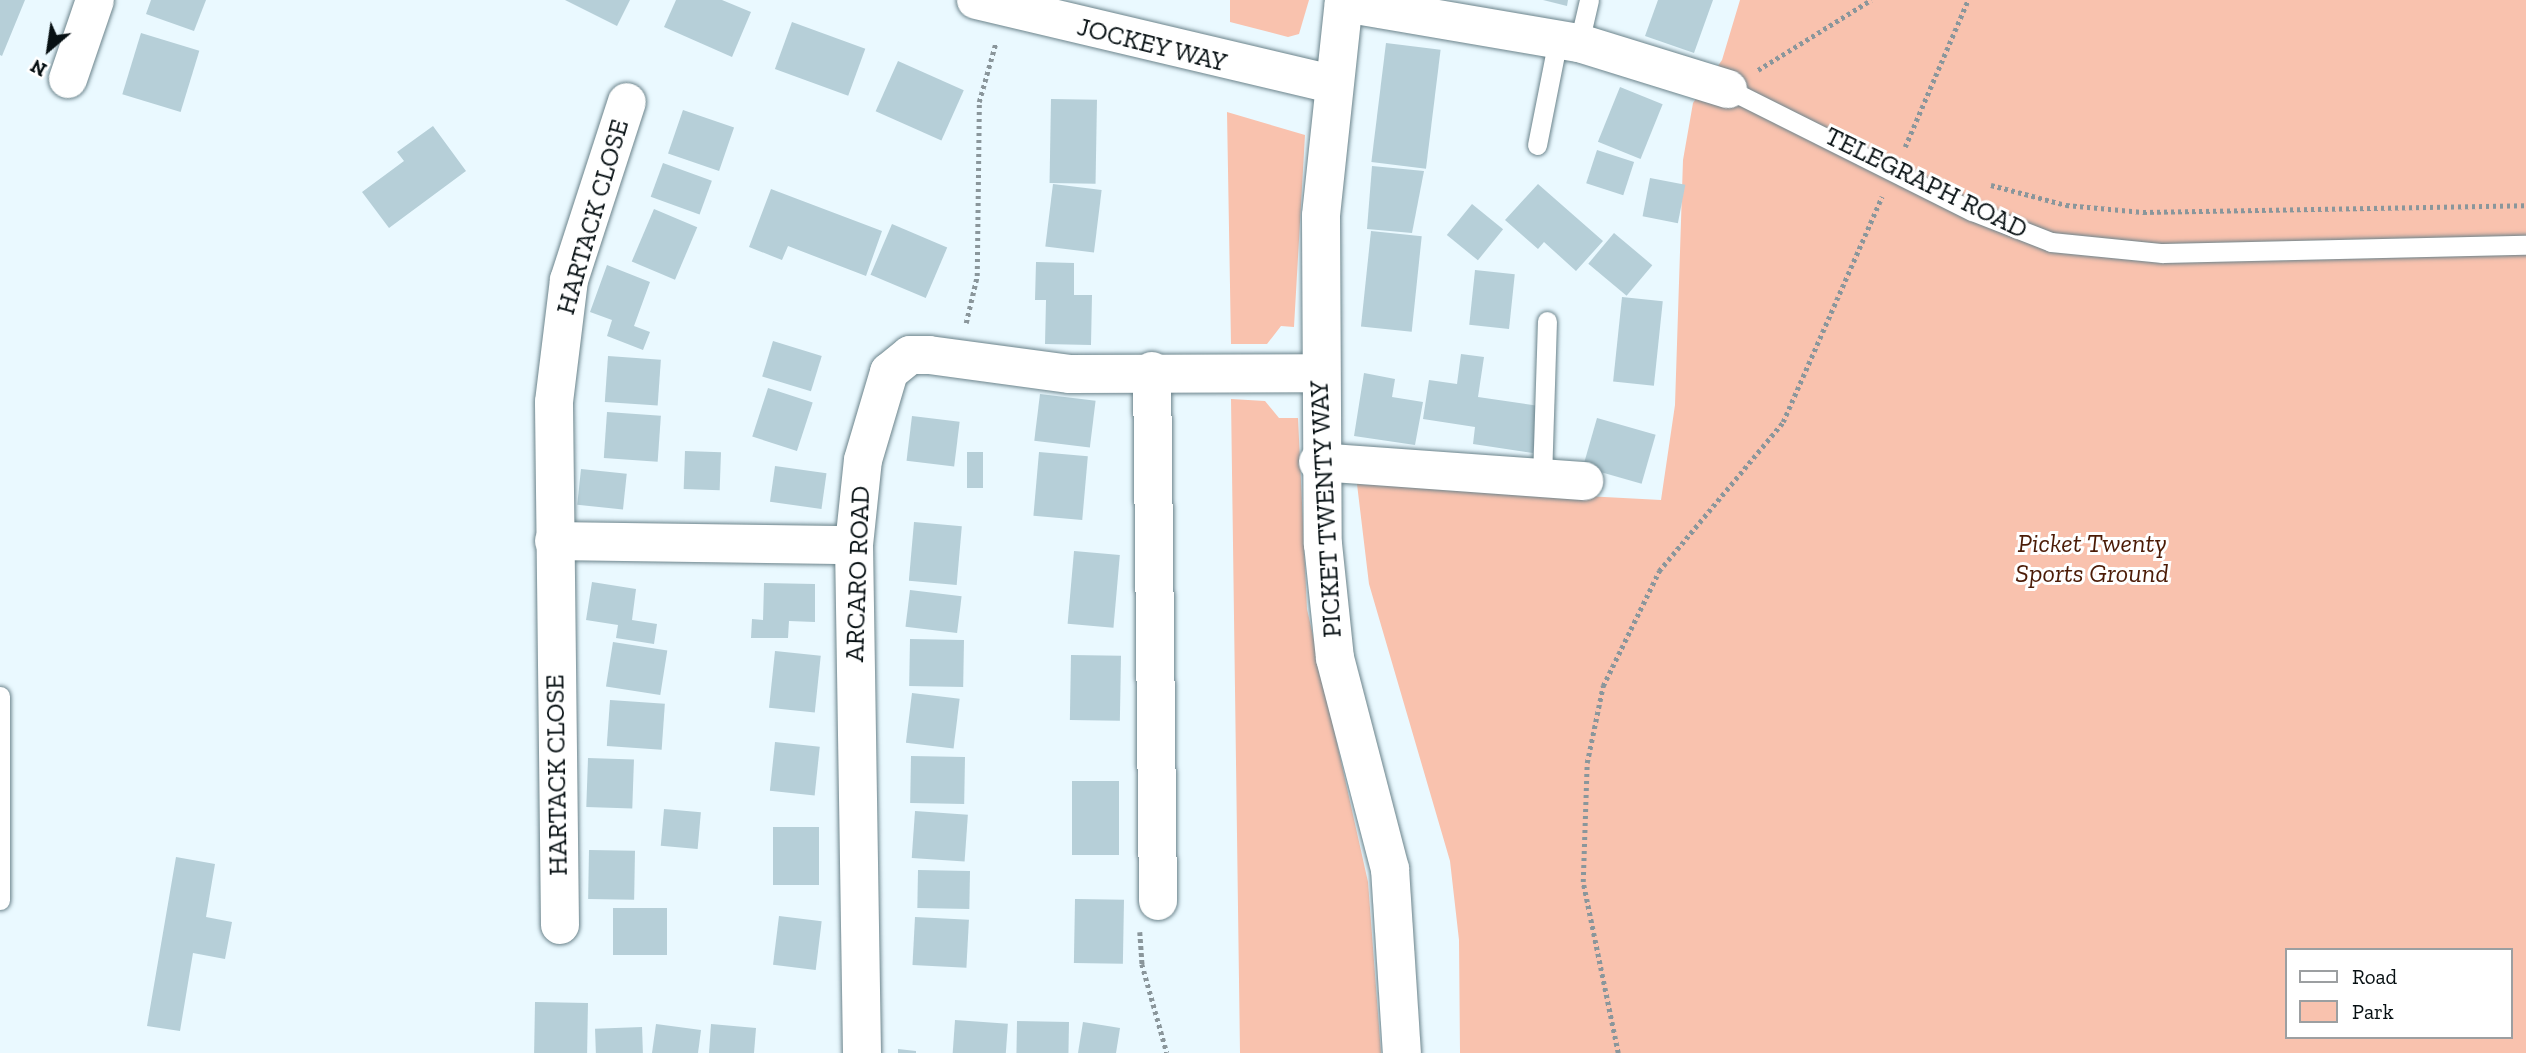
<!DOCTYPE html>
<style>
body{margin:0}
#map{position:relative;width:2526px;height:1053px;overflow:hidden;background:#eaf9ff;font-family:"Zilla Slab",serif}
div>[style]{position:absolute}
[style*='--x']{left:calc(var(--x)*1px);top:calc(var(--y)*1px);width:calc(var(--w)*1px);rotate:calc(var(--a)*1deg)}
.green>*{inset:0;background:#f9c2ae}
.building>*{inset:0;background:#b6cfd8;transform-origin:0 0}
.path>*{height:4.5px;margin-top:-2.25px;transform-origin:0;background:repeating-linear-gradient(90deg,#8a969b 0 3.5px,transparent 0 7px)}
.roads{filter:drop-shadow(0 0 2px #6b838b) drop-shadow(0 0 2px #6b838b)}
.lane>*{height:19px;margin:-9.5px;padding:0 9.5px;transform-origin:9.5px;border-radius:9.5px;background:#fff}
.street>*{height:38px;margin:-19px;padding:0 19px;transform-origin:19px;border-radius:19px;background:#fff}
span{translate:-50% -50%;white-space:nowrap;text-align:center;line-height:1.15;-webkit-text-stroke:6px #fff;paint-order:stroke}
.street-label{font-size:26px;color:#071013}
.park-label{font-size:26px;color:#4b1b06;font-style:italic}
.legend{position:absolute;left:2285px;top:948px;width:228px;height:91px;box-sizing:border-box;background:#fff;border:2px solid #9c9fa1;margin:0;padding:9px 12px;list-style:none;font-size:21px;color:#071013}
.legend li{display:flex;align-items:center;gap:14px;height:35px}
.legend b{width:35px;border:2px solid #9c9fa1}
.north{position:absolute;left:14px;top:14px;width:70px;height:70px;-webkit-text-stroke:5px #fff;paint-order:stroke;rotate:209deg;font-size:19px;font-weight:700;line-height:28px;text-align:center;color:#071013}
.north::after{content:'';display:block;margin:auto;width:24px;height:32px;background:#071013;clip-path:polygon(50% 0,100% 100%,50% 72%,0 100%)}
</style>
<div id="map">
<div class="green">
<div style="clip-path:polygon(1230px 0,1309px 0,1299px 34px,1288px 37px,1230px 22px)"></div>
<div style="clip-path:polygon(evenodd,1740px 0,2526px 0,2526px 1053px,1460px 1053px,1459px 940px,1450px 861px,1369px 584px,1357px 484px,1661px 500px,1675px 405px,1683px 160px,1693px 103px,1722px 60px,1740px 0,2286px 950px,2510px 950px,2510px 1037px,2286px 1037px,2286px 950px)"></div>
<div style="clip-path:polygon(1227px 112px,1305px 135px,1294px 327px,1281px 326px,1267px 344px,1231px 344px)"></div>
<div style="clip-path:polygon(1231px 399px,1265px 401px,1279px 418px,1298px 418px,1307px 609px,1368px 882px,1381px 1053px,1240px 1053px)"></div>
</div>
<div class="building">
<div style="clip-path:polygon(0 0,25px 0,2px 56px,0 55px)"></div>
<div style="clip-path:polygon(151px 0,206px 0,194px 31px,146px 14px)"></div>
<div style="clip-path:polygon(565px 0,630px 0,617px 26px)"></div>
<div style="clip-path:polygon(676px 0,722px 0,751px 12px,732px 57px,664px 27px)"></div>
<div style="clip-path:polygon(1543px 0,1568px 0,1567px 6px)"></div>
<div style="clip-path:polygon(1658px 0,1713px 0,1694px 53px,1645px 36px)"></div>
<div style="left:792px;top:22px;width:78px;height:50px;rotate:20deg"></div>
<div style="left:141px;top:33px;width:61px;height:64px;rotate:17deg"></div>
<div style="left:1386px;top:43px;width:55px;height:120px;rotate:7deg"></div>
<div style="left:898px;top:61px;width:72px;height:55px;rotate:24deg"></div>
<div style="left:1620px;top:87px;width:46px;height:59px;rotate:22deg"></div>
<div style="left:1051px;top:99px;width:46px;height:84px;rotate:1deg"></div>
<div style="left:683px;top:110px;width:54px;height:46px;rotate:19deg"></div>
<div style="clip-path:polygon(433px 126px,466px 171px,389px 228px,362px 192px,404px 161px,397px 152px)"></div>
<div style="left:1597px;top:150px;width:39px;height:35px;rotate:18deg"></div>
<div style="left:663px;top:163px;width:52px;height:36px;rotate:20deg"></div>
<div style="clip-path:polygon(1372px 166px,1424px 171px,1412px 233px,1367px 229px)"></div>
<div style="left:1650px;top:178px;width:36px;height:39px;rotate:11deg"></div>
<div style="left:1053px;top:184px;width:49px;height:63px;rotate:7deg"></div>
<div style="clip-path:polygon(1538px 184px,1603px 241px,1576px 271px,1544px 242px,1538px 249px,1505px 220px)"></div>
<div style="clip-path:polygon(771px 189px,882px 231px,866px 276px,788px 246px,782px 260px,749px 247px)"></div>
<div style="left:1472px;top:204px;width:40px;height:40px;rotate:39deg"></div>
<div style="left:654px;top:209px;width:47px;height:57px;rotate:23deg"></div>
<div style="left:892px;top:224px;width:60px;height:55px;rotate:23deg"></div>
<div style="left:1371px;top:231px;width:51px;height:96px;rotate:6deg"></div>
<div style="left:1614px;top:233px;width:50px;height:40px;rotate:40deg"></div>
<div style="clip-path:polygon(1036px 262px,1074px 263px,1074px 295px,1092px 295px,1091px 345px,1045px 344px,1046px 300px,1035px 300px)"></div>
<div style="clip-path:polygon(607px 265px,650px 282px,634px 326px,650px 332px,643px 350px,607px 336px,612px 320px,590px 312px)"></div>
<div style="left:1475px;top:270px;width:40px;height:55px;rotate:6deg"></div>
<div style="left:1622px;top:297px;width:41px;height:85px;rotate:6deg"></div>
<div style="left:773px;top:341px;width:51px;height:37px;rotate:17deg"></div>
<div style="clip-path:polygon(1461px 354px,1484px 357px,1478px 397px,1539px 406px,1533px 453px,1473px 444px,1475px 427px,1423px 419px,1429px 380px,1457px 384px)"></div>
<div style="left:608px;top:356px;width:53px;height:46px;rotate:4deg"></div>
<div style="clip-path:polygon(1364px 373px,1395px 379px,1392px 397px,1423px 402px,1415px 445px,1354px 436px)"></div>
<div style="left:768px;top:388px;width:47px;height:51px;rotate:18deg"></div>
<div style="left:1040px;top:394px;width:56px;height:47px;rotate:7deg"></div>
<div style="left:607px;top:412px;width:54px;height:46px;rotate:4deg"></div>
<div style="left:912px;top:416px;width:48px;height:45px;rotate:7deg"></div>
<div style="left:1597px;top:418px;width:61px;height:51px;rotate:16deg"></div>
<div style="left:685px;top:451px;width:36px;height:38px;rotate:2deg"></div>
<div style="left:967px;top:452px;width:16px;height:36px"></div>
<div style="left:1039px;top:452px;width:49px;height:64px;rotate:5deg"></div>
<div style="left:775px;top:466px;width:52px;height:36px;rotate:8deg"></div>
<div style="left:581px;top:469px;width:46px;height:36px;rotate:6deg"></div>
<div style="left:914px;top:522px;width:48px;height:59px;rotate:5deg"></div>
<div style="left:1074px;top:551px;width:46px;height:73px;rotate:5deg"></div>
<div style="clip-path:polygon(592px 582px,636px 589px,632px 620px,657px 624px,654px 644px,616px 638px,618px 625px,586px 620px)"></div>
<div style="clip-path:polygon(764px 583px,815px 584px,815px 622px,789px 621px,788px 638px,751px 638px,752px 619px,763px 620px)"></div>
<div style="left:910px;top:590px;width:52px;height:37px;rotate:7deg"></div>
<div style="left:910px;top:639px;width:54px;height:47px;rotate:1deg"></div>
<div style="left:613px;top:642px;width:55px;height:45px;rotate:9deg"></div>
<div style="left:775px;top:651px;width:46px;height:57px;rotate:6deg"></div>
<div style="left:1071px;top:655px;width:50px;height:65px;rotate:1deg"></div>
<div style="left:912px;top:693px;width:48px;height:50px;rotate:7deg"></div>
<div style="left:610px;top:700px;width:55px;height:46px;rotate:4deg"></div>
<div style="left:775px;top:742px;width:45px;height:49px;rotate:6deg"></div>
<div style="left:911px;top:756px;width:54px;height:47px;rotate:1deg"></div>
<div style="left:588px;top:758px;width:46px;height:49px;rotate:2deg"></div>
<div style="left:1072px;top:781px;width:47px;height:74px"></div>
<div style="left:664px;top:809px;width:37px;height:37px;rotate:5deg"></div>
<div style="left:915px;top:811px;width:53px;height:47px;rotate:4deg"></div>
<div style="left:773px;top:827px;width:46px;height:58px"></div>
<div style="left:589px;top:850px;width:46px;height:49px;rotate:1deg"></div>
<div style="clip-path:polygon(176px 857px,215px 864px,206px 917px,232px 922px,225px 959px,193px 953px,180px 1031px,147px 1026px)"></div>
<div style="left:918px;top:870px;width:52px;height:38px;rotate:1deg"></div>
<div style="left:1075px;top:899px;width:49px;height:64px;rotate:1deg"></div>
<div style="left:667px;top:908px;width:47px;height:54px;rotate:90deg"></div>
<div style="left:779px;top:916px;width:43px;height:49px;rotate:7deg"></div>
<div style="left:915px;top:917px;width:54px;height:48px;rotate:3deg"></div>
<div style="left:535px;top:1002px;width:53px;height:51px;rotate:1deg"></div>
<div style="left:955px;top:1020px;width:53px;height:33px;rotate:4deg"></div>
<div style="left:1017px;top:1021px;width:52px;height:32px;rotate:1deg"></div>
<div style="clip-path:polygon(1083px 1022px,1120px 1028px,1116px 1053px,1078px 1053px)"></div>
<div style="clip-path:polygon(656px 1024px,701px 1030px,698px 1053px,652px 1053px)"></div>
<div style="clip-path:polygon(711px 1024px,756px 1028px,754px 1053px,709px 1053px)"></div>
<div style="left:642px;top:1027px;width:26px;height:47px;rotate:88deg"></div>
<div style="clip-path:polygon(898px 1049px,916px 1051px,916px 1053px,898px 1053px)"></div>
</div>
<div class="path">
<div style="--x:1758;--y:70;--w:133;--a:-31.8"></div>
<div style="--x:1905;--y:147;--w:160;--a:-66.8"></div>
<div style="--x:1991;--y:185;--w:78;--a:14.9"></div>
<div style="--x:2066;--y:205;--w:77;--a:5.2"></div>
<div style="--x:2143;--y:212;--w:383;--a:-1"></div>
<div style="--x:966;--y:323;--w:48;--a:-76.8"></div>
<div style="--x:977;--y:276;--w:174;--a:-89.3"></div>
<div style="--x:979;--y:102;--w:62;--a:-74.2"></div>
<div style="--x:1140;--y:932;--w:32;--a:86"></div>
<div style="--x:1142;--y:964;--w:92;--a:74.3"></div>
<div style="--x:1618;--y:1053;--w:175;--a:-101.6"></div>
<div style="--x:1583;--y:882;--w:119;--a:-88.1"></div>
<div style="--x:1587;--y:763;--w:79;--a:-78.3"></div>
<div style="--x:1603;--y:686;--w:128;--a:-64"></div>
<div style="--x:1659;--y:571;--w:194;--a:-50.2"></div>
<div style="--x:1783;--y:422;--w:246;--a:-66.3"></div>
</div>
<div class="roads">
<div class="lane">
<div style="--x:1579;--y:43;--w:44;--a:-76.9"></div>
<div style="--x:1728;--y:89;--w:273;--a:26.6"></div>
<div style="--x:1972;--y:211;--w:85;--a:21.4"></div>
<div style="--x:2051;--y:242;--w:112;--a:5.7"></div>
<div style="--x:2162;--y:253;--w:364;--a:-1.3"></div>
<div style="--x:1537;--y:145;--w:108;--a:-78.8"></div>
<div style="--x:1542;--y:479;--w:158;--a:-88.2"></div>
<div style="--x:0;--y:696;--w:204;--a:90"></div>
</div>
<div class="street">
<div style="--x:976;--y:0;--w:364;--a:13.3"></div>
<div style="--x:1344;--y:0;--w:217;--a:96.1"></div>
<div style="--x:1321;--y:216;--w:328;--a:89.7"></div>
<div style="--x:1323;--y:544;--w:115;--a:84"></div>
<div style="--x:1335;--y:658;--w:218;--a:75.4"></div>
<div style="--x:1390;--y:869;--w:184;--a:86.3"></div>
<div style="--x:1344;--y:3;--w:238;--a:9.7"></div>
<div style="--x:1579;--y:43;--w:156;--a:17.2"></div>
<div style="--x:68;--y:79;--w:83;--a:-71.1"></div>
<div style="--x:1152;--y:371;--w:530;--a:89.35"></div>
<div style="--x:1318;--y:462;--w:267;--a:4.1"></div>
<div style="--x:554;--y:541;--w:300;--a:0.8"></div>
<div style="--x:560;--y:925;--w:523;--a:-90.66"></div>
<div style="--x:554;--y:402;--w:123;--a:-83"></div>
<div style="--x:569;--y:280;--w:187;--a:-72"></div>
<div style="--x:862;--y:1053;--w:508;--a:-90.9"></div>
<div style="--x:854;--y:545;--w:85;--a:-84"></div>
<div style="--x:863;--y:460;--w:92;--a:-73.5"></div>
<div style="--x:889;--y:372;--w:27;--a:-39"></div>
<div style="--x:910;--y:355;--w:19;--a:0"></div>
<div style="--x:929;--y:355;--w:141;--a:7.7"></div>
<div style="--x:1069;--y:374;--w:249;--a:-0.2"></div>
</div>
</div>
<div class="street-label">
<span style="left:1152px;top:45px;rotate:14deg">JOCKEY WAY</span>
<span style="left:1926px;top:183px;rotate:26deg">TELEGRAPH ROAD</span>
<span style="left:593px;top:217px;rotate:-74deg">HARTACK CLOSE</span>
<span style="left:1326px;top:509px;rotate:-93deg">PICKET TWENTY WAY</span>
<span style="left:858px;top:574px;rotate:-88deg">ARCARO ROAD</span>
<span style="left:557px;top:775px;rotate:-91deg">HARTACK CLOSE</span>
</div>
<div class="park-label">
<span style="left:2092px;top:559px">Picket Twenty<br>Sports Ground</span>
</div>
<ul class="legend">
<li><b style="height:9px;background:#fff"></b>Road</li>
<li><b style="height:19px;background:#f9c2ae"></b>Park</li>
</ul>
<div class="north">N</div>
</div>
